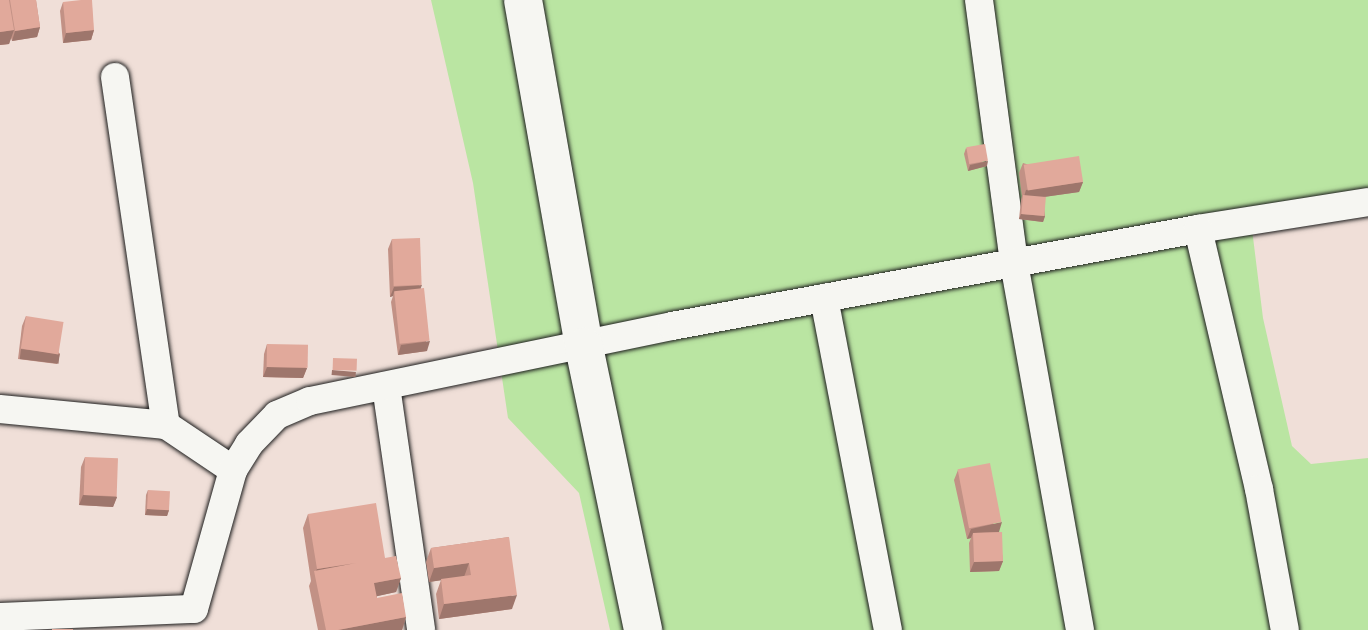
<!DOCTYPE html>
<style>
body{margin:0}
#map{position:relative;width:1368px;height:630px;overflow:hidden;background:#f0dfd8;font-family:Pangolin,sans-serif}
div>[style]{position:absolute}
[style*='--x']{left:calc(var(--x)*1px);top:calc(var(--y)*1px);width:calc(var(--w)*1px);rotate:calc(var(--a)*1deg)}
.green>*{inset:0;background:#bae5a2}
.roads{filter:drop-shadow(0 0 2px #1c1c1c) drop-shadow(0 0 2px #1c1c1c)}
.street>*{height:28px;margin:-14px;padding:0 14px;transform-origin:14px;border-radius:14px;background:#f6f6f2}
.secondary>*{height:38px;margin:-19px;padding:0 19px;transform-origin:19px;border-radius:19px;background:#f6f6f2}
.wall>*{inset:0;background:#c29185}
.shaded-wall>*{inset:0;background:#9e766c;transform-origin:0 0}
.building>*{inset:0;background:#e1a99b;transform-origin:0 0}
span{translate:-50% -50%;white-space:nowrap;text-align:center;line-height:1.15;-webkit-text-stroke:5px #f6f6f2;paint-order:stroke}
</style>
<div id="map">
<div class="green">
<div style="clip-path:polygon(431px 0,1368px 0,1368px 210px,1251px 221px,1263px 318px,1292px 446px,1311px 464px,1368px 458px,1368px 630px,610px 630px,579px 493px,508px 418px,473px 183px)"></div>
</div>
<div class="roads">
<div class="street">
<div style="--x:979;--y:0;--w:265;--a:82.4"></div>
<div style="--x:1014;--y:263;--w:373;--a:79.8"></div>
<div style="--x:115;--y:77;--w:352;--a:81.7"></div>
<div style="--x:1198;--y:229;--w:172;--a:-9"></div>
<div style="--x:824;--y:298;--w:338;--a:79.1"></div>
<div style="--x:386;--y:386;--w:246;--a:81.8"></div>
<div style="--x:0;--y:409;--w:167;--a:5.5"></div>
<div style="--x:166;--y:425;--w:81;--a:33.9"></div>
<div style="--x:0;--y:617;--w:194;--a:-2.4"></div>
<div style="--x:194;--y:609;--w:144;--a:-74.3"></div>
<div style="--x:233;--y:470;--w:31;--a:-58"></div>
<div style="--x:249;--y:444;--w:40;--a:-46"></div>
<div style="--x:277;--y:415;--w:36;--a:-23"></div>
<div style="--x:310;--y:401;--w:370;--a:-11.7"></div>
<div style="--x:672;--y:326;--w:535;--a:-10.45"></div>
<div style="--x:1198;--y:229;--w:267;--a:76.8"></div>
<div style="--x:1259;--y:489;--w:143;--a:79.6"></div>
</div>
<div class="secondary">
<div style="--x:523;--y:0;--w:352;--a:80"></div>
<div style="--x:584;--y:347;--w:289;--a:78.2"></div>
</div>
</div>
<div class="wall">
<div style="clip-path:polygon(0 0,36px 0,40px 27px,37px 37px,12px 41px,11px 38px,9px 44px,0 45px)"></div>
<div style="clip-path:polygon(63px 2px,94px 30px,91px 40px,63px 43px,60px 11px)"></div>
<div style="clip-path:polygon(966px 148px,987px 166px,968px 171px,964px 154px)"></div>
<div style="clip-path:polygon(1023px 163px,1083px 182px,1079px 192px,1043px 197px,1045px 216px,1043px 222px,1019px 219px,1021px 200px,1022px 196px,1019px 173px)"></div>
<div style="clip-path:polygon(392px 239px,421px 289px,427px 351px,398px 355px,391px 302px,393px 296px,390px 297px,388px 249px)"></div>
<div style="clip-path:polygon(26px 316px,60px 354px,57px 364px,18px 359px,22px 326px)"></div>
<div style="clip-path:polygon(267px 344px,307px 368px,303px 378px,263px 377px,264px 354px)"></div>
<div style="clip-path:polygon(85px 457px,117px 497px,113px 507px,79px 505px,81px 467px)"></div>
<div style="clip-path:polygon(958px 470px,999px 532px,1003px 561px,999px 571px,970px 572px,969px 543px,971px 538px,967px 539px,954px 480px)"></div>
<div style="clip-path:polygon(148px 490px,169px 510px,167px 516px,145px 515px,146px 495px)"></div>
<div style="clip-path:polygon(308px 514px,385px 558px,401px 578px,396px 592px,377px 596px,377px 598px,406px 617px,402px 630px,318px 630px,309px 586px,311px 581px,303px 528px)"></div>
<div style="clip-path:polygon(509px 537px,512px 609px,439px 619px,436px 594px,441px 580px,429px 582px,426px 562px,431px 548px)"></div>
</div>
<div class="shaded-wall">
<div style="clip-path:polygon(40px 27px,37px 37px,12px 41px,15px 31px)"></div>
<div style="clip-path:polygon(14px 30px,9px 44px,0 45px,0 32px)"></div>
<div style="clip-path:polygon(94px 30px,91px 40px,63px 43px,66px 33px)"></div>
<div style="clip-path:polygon(988px 161px,987px 166px,968px 171px,970px 165px)"></div>
<div style="clip-path:polygon(1083px 182px,1079px 192px,1023px 200px,1026px 190px)"></div>
<div style="clip-path:polygon(1021px 214px,1045px 216px,1043px 222px,1019px 219px)"></div>
<div style="clip-path:polygon(422px 285px,418px 295px,394px 292px,393px 296px,390px 297px,394px 287px)"></div>
<div style="clip-path:polygon(430px 341px,427px 351px,398px 355px,401px 345px)"></div>
<div style="left:21px;top:349px;width:39px;height:10px;rotate:7deg"></div>
<div style="clip-path:polygon(267px 367px,307px 368px,303px 378px,263px 377px)"></div>
<div style="left:332px;top:370px;width:24px;height:5px;rotate:5deg"></div>
<div style="clip-path:polygon(83px 495px,117px 497px,113px 507px,79px 505px)"></div>
<div style="clip-path:polygon(147px 509px,169px 510px,167px 516px,145px 515px)"></div>
<div style="clip-path:polygon(1002px 522px,999px 532px,973px 533px,971px 538px,967px 539px,971px 529px)"></div>
<div style="clip-path:polygon(1003px 561px,999px 571px,970px 572px,974px 562px)"></div>
<div style="clip-path:polygon(356px 563px,315px 573px,317px 569px)"></div>
<div style="clip-path:polygon(469px 563px,464px 577px,429px 582px,434px 568px)"></div>
<div style="clip-path:polygon(401px 578px,396px 592px,369px 598px,374px 583px)"></div>
<div style="clip-path:polygon(517px 595px,512px 609px,439px 619px,444px 604px)"></div>
<div style="clip-path:polygon(406px 617px,402px 630px,338px 630px)"></div>
</div>
<div class="building">
<div style="clip-path:polygon(0 0,9px 0,14px 30px,0 32px)"></div>
<div style="clip-path:polygon(10px 0,36px 0,40px 27px,15px 31px)"></div>
<div style="clip-path:polygon(81px 0,92px 0,94px 30px,66px 33px,63px 2px)"></div>
<div style="left:985px;top:144px;width:17px;height:19px;rotate:80deg"></div>
<div style="left:1079px;top:156px;width:26px;height:56px;rotate:81deg"></div>
<div style="left:1023px;top:195px;width:23px;height:19px;rotate:5deg"></div>
<div style="left:420px;top:238px;width:47px;height:28px;rotate:88deg"></div>
<div style="left:424px;top:288px;width:53px;height:30px;rotate:84deg"></div>
<div style="left:26px;top:316px;width:38px;height:33px;rotate:9deg"></div>
<div style="left:267px;top:344px;width:41px;height:23px;rotate:1deg"></div>
<div style="left:333px;top:358px;width:24px;height:12px;rotate:2deg"></div>
<div style="left:85px;top:457px;width:33px;height:38px;rotate:2deg"></div>
<div style="left:990px;top:463px;width:60px;height:33px;rotate:79deg"></div>
<div style="left:148px;top:490px;width:22px;height:19px;rotate:3deg"></div>
<div style="clip-path:polygon(376px 503px,385px 558px,396px 556px,401px 578px,374px 583px,377px 598px,402px 593px,406px 617px,338px 630px,326px 630px,314px 571px,356px 563px,317px 569px,308px 514px)"></div>
<div style="left:1002px;top:532px;width:29px;height:29px;rotate:88deg"></div>
<div style="clip-path:polygon(509px 537px,517px 595px,444px 604px,441px 579px,471px 575px,469px 563px,434px 568px,431px 548px)"></div>
<div style="left:52px;top:629px;width:21px;height:1px"></div>
</div>
</div>
